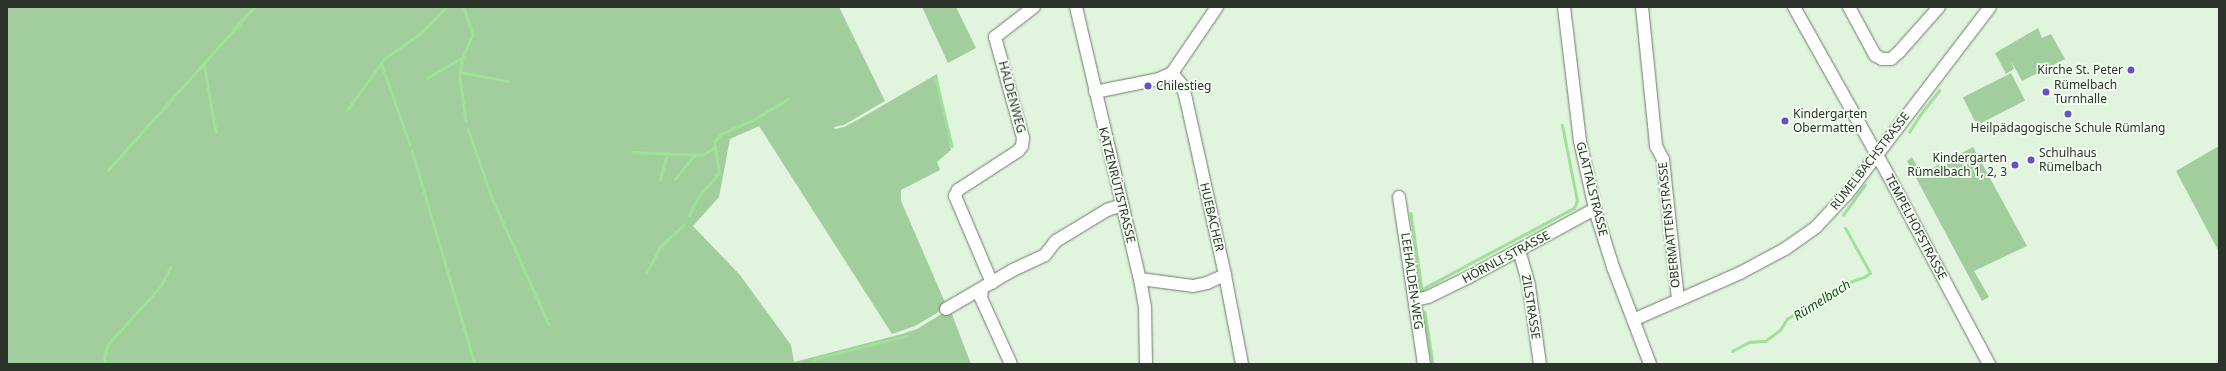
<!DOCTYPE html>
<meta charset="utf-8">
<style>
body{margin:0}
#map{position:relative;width:2226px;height:371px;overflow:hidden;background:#e1f4de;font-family:"Noto Sans",sans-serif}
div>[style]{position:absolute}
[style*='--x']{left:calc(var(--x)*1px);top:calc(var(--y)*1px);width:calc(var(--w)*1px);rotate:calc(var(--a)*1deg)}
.green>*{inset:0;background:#a2ce9d;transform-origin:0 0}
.stream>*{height:2.5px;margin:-1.25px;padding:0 1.25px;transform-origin:1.25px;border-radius:1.25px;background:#9ee197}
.roads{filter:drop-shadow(0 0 1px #6b7c69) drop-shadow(0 0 1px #6b7c69)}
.minor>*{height:12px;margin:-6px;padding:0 6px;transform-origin:6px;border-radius:6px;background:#fff}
.dots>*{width:11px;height:11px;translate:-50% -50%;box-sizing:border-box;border:2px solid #f3fef1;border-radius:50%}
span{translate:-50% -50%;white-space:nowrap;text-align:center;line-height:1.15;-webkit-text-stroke:3.5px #f3fef1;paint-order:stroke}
.poi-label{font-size:12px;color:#2c332b}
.right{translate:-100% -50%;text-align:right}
.left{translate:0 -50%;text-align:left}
.street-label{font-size:12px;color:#2c332b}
.water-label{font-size:13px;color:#11530c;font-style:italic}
.frame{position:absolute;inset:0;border:8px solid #2c332b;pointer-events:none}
</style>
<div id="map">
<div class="green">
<div style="clip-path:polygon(7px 7px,839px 7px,885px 101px,844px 125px,834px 127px,835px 129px,844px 127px,861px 118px,937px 74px,951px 150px,937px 162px,940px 170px,901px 190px,901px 201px,947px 307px,915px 326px,892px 334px,759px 126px,730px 139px,719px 197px,693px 226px,740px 275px,791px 345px,794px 362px,902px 334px,917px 329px,950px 309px,971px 364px,7px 364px)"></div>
<div style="clip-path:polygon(922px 7px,956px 7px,976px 48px,948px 63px)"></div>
<div style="clip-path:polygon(2038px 28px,2042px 38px,2051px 34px,2065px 59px,2022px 81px,2011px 61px,2014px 69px,2006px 74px,1995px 53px)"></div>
<div style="left:2011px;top:73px;width:31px;height:54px;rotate:63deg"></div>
<div style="clip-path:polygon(2219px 146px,2219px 252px,2176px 171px)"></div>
<div style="clip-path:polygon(1973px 147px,2027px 246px,1974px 271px,1989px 297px,1982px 301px,1907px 161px,1912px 157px,1921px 174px)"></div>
</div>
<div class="stream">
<div style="--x:464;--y:7;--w:29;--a:72"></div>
<div style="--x:473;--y:35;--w:24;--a:114"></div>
<div style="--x:463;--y:57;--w:20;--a:99"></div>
<div style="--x:460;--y:77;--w:44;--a:82.2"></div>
<div style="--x:204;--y:63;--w:70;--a:80.1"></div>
<div style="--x:381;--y:63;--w:86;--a:70.3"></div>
<div style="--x:461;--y:72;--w:47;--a:11.1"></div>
<div style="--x:427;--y:78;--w:42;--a:-30.3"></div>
<div style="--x:936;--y:78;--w:70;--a:76.8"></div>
<div style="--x:347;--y:110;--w:63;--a:-54"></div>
<div style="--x:384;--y:59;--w:47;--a:-35.4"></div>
<div style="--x:422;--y:32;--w:35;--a:-46"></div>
<div style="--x:468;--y:129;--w:75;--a:70.6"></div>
<div style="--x:493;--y:200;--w:136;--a:65.7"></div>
<div style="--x:1909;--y:132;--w:20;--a:-57"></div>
<div style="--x:1920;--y:115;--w:31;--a:-52"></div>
<div style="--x:412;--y:150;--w:223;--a:73.6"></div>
<div style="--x:633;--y:152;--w:69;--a:2.5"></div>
<div style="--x:702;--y:155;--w:14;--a:-30"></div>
<div style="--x:108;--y:170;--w:219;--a:-48.1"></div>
<div style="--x:675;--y:179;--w:32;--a:-51"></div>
<div style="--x:660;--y:180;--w:28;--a:-75"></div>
<div style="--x:1411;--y:213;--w:77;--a:81.8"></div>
<div style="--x:1843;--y:215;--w:37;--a:-54"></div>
<div style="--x:689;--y:216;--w:21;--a:-65"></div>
<div style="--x:698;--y:197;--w:32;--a:-49"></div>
<div style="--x:719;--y:173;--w:31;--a:-99"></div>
<div style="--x:714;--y:142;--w:11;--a:-49"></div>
<div style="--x:721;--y:134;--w:35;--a:-24"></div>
<div style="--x:753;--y:120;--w:41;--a:-31"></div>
<div style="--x:647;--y:272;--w:28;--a:-63"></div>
<div style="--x:660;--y:247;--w:33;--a:-43"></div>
<div style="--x:1422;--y:292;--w:3;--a:-90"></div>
<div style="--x:1422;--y:289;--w:172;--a:-28.1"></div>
<div style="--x:1574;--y:208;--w:8;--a:-67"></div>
<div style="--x:1577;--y:201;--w:77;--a:-101.2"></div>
<div style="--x:1425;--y:312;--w:53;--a:81.3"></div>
<div style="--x:1732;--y:351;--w:19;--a:-28"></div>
<div style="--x:1749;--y:342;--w:16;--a:-4"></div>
<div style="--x:1765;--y:341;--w:19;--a:-36"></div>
<div style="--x:1780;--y:330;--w:13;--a:-58"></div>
<div style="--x:1787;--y:319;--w:18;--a:-34"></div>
<div style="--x:1802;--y:309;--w:44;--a:-31.9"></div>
<div style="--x:1839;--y:286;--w:27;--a:-20"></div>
<div style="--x:1864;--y:277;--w:7;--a:-34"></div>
<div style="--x:1870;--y:273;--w:51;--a:-119.1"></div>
<div style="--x:814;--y:359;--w:95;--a:-14"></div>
<div style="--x:105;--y:364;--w:8;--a:-97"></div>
<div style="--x:104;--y:356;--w:14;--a:-69"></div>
<div style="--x:109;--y:343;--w:76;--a:-47.7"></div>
<div style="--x:160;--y:287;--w:22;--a:-63"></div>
</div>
<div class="roads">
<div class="minor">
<div style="--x:1076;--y:7;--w:279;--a:76.8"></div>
<div style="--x:1140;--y:279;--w:28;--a:80"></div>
<div style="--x:1145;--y:307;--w:57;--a:89"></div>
<div style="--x:1564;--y:7;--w:135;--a:83.2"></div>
<div style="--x:1580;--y:141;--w:74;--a:77.5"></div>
<div style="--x:1596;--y:213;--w:57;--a:72.5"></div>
<div style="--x:1613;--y:267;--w:104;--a:69.1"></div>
<div style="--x:1642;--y:7;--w:140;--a:84.2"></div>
<div style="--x:1656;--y:146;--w:15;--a:62"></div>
<div style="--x:1663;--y:159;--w:142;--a:83.9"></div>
<div style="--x:1794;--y:7;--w:190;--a:60.7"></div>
<div style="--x:1887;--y:173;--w:217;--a:61.9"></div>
<div style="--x:1849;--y:7;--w:55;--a:61.6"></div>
<div style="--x:1875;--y:55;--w:8;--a:30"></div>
<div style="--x:1882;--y:59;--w:9;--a:0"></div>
<div style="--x:1891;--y:59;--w:11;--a:-41"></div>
<div style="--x:1899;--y:52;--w:60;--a:-48.4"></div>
<div style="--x:1172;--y:73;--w:16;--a:50"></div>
<div style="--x:1182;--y:85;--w:15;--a:74"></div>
<div style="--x:1186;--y:99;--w:180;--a:77.5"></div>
<div style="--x:1225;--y:275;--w:91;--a:79.2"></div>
<div style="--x:1095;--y:92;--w:65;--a:-11.5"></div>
<div style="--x:1159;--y:79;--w:14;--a:-25"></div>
<div style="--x:1172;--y:73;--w:80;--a:-55.7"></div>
<div style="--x:1399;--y:197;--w:169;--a:81.5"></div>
<div style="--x:1519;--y:250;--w:37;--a:74"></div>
<div style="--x:1529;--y:286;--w:79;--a:82"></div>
<div style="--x:1140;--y:279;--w:53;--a:7.5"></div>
<div style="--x:1193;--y:286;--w:14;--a:-12"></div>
<div style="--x:1207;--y:283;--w:20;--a:-24"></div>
<div style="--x:992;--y:283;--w:95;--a:-113"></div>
<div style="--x:955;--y:196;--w:7;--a:-63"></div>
<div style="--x:958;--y:190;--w:72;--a:-33"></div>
<div style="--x:1018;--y:151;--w:6;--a:-51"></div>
<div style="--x:1022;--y:146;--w:8;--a:-83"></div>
<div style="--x:1023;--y:138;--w:105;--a:-105.5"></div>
<div style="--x:995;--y:37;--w:49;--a:-37.6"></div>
<div style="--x:982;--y:289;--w:9;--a:96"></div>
<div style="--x:981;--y:298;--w:72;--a:65.6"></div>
<div style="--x:1415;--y:300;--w:13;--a:-13"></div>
<div style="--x:1428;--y:297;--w:46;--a:-26"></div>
<div style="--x:1469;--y:277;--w:143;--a:-28.4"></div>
<div style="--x:946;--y:309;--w:78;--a:-30.2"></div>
<div style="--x:1013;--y:270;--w:35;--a:-25"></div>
<div style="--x:1045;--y:255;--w:18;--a:-52"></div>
<div style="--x:1056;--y:241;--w:60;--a:-31.3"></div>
<div style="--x:1107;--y:210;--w:16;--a:-18"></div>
<div style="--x:1633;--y:320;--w:117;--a:-23.7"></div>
<div style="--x:1740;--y:273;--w:51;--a:-28.1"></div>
<div style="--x:1785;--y:249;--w:38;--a:-35"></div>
<div style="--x:1816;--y:227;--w:45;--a:-46.8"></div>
<div style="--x:1847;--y:194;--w:235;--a:-52.6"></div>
</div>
</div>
<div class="dots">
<div style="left:2131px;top:70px;background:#6a4ec7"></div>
<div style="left:1148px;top:86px;background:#6a4ec7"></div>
<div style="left:2046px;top:92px;background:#6a4ec7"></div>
<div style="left:2068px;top:114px;background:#6a4ec7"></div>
<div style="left:1785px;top:121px;background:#6a4ec7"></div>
<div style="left:2031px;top:160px;background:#6a4ec7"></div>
<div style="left:2015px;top:165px;background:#6a4ec7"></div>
</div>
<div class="poi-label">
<span class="right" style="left:2123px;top:70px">Kirche St. Peter</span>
<span class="left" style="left:2054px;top:92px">Rümelbach<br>Turnhalle</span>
<span class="left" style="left:1156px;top:86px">Chilestieg</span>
<span class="left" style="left:1793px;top:121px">Kindergarten<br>Obermatten</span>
<span style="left:2068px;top:128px">Heilpädagogische Schule Rümlang</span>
<span class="left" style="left:2039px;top:160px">Schulhaus<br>Rümelbach</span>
<span class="right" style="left:2007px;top:165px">Kindergarten<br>Rümelbach 1, 2, 3</span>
</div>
<div class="street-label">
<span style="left:1012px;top:97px;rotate:75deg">HALDENWEG</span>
<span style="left:1870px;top:161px;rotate:-52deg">RÜMELBACHSTRASSE</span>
<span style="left:1117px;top:185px;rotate:76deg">KATZENRÜTISTRASSE</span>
<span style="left:1592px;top:189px;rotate:76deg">GLATTALSTRASSE</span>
<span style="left:1212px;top:217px;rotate:77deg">HUEBACHER</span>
<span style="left:1669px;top:225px;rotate:-96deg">OBERMATTENSTRASSE</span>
<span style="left:1916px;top:227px;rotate:62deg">TEMPELHOFSTRASSE</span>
<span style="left:1506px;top:257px;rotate:-28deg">HÖRNLI-STRASSE</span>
<span style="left:1412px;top:281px;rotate:82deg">LEEHALDEN-WEG</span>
<span style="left:1531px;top:307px;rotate:81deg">ZILSTRASSE</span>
</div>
<div class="water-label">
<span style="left:1822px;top:300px;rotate:-32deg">Rümelbach</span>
</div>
<div class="frame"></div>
</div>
